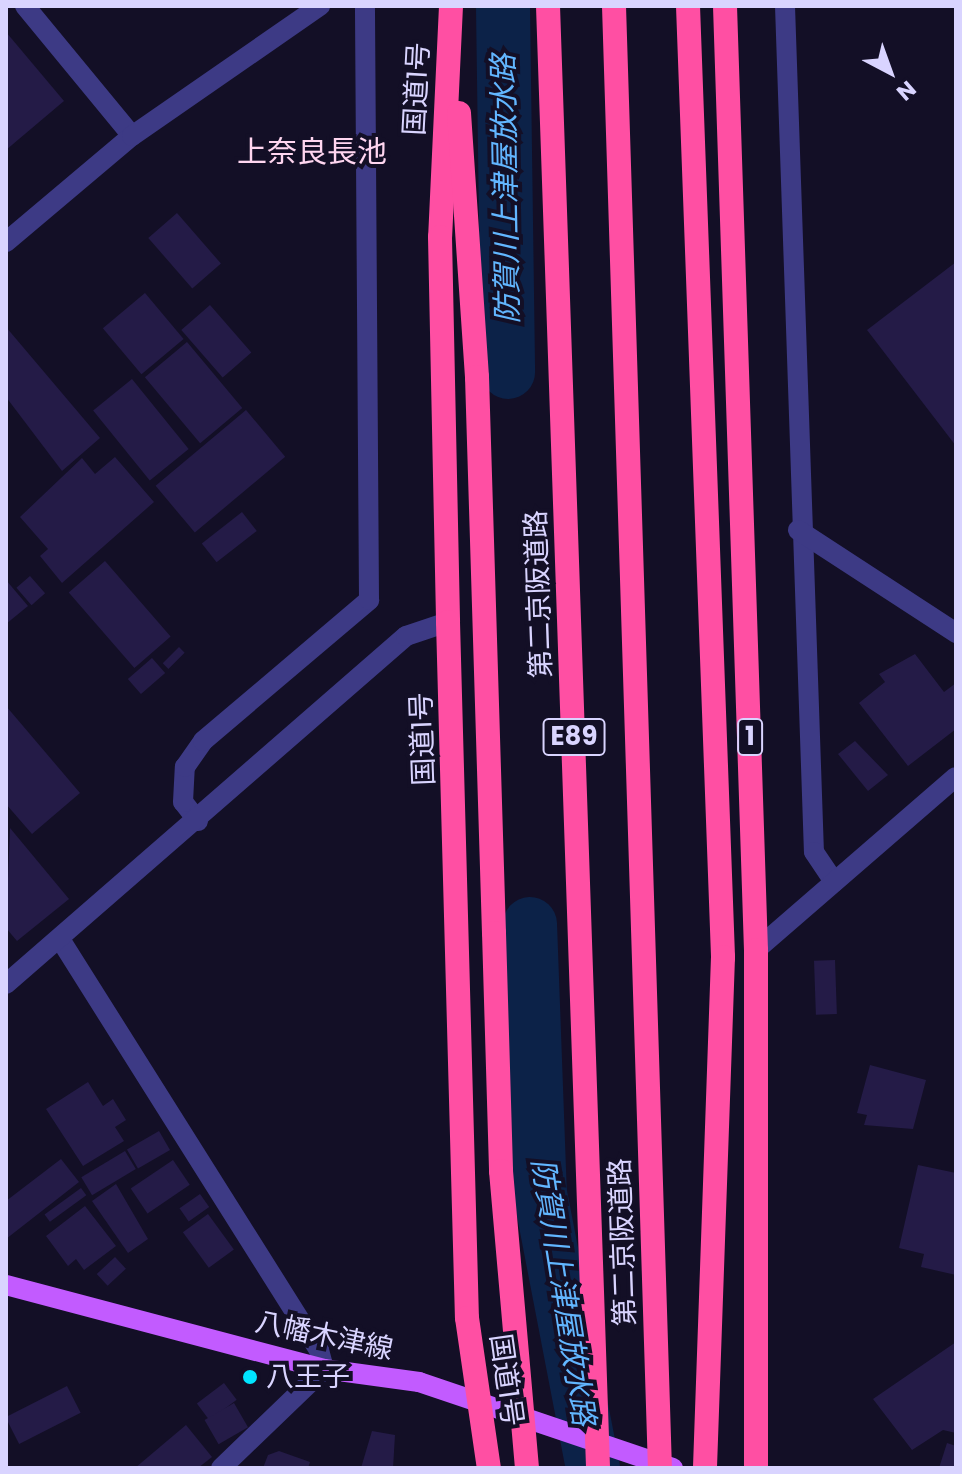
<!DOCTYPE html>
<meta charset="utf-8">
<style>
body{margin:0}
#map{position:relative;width:962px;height:1474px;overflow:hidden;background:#130f26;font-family:Poppins,"Noto Sans JP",sans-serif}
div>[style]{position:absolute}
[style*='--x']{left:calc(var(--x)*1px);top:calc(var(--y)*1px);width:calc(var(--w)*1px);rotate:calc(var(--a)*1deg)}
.river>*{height:54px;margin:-27px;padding:0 27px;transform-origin:27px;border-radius:27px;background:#0c2248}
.building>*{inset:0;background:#241b47;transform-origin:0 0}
.minor>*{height:20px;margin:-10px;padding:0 10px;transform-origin:10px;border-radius:10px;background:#3d3a85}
.major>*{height:20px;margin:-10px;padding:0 10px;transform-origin:10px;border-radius:10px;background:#c25bff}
.highway>*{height:24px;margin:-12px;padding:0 12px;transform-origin:12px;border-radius:12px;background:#ff4fa3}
.highway-bridge>*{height:24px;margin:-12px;padding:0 12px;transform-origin:12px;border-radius:12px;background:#ff4fa3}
.dots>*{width:22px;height:22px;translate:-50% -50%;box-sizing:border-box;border:4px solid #130f26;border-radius:50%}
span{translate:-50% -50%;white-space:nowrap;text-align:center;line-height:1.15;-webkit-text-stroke:8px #130f26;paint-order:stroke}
.shield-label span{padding:2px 6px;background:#130f26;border:2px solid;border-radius:6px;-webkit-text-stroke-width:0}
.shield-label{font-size:26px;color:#d9d4ff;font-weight:700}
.street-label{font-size:28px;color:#d9d4ff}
.poi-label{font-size:28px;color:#d9d4ff}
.left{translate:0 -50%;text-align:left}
.neighbourhood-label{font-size:30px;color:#ffd6f0}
.water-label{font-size:30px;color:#62b6ff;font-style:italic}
.frame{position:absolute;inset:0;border:8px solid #d9d4ff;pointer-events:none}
.north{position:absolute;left:850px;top:32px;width:80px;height:80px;-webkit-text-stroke:6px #130f26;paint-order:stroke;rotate:139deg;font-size:22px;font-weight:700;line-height:32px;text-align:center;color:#d9d4ff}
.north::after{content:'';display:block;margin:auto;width:28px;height:36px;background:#d9d4ff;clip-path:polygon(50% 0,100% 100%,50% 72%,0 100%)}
</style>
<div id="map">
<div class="river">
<div style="--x:503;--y:7;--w:365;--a:89.2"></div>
<div style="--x:530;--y:924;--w:269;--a:87.9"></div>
<div style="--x:540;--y:1193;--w:280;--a:79.1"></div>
</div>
<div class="building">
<div style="clip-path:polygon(6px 32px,64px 101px,6px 150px)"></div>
<div style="left:177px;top:213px;width:67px;height:38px;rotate:49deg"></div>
<div style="clip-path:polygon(956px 262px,956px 446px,867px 330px)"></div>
<div style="left:145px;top:293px;width:60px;height:55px;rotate:50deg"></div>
<div style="left:210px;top:305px;width:63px;height:38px;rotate:49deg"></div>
<div style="clip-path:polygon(6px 327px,100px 438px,62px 471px,6px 397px)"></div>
<div style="left:187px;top:342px;width:86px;height:55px;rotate:50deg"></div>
<div style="left:132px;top:379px;width:90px;height:50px;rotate:51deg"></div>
<div style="left:246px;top:410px;width:61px;height:118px;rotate:50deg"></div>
<div style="clip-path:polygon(115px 457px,154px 502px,62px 583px,40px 556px,48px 549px,20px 517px,82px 458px,95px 474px)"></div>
<div style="left:242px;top:512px;width:24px;height:51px;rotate:52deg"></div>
<div style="left:105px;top:561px;width:100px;height:48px;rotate:49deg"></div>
<div style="left:30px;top:576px;width:23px;height:18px;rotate:49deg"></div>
<div style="clip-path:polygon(6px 580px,28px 606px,6px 624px)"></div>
<div style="left:179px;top:647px;width:8px;height:23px;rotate:45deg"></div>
<div style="clip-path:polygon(915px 654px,944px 692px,956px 683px,956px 729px,908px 766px,859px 703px,885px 682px,879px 674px)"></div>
<div style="left:152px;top:658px;width:20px;height:32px;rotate:49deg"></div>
<div style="clip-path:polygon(6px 706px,80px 793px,32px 834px,6px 804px)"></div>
<div style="clip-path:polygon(855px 741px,888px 775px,868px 791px,838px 754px)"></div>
<div style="clip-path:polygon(10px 828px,69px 899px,17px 941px,6px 928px)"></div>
<div style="left:835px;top:960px;width:54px;height:21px;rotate:88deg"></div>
<div style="clip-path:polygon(870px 1065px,926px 1080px,913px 1129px,864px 1125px,867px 1115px,857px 1113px)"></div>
<div style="clip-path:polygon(88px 1082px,103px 1106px,113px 1099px,126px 1120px,115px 1127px,124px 1141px,83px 1166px,46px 1109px)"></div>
<div style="left:159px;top:1131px;width:22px;height:37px;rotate:60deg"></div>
<div style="left:125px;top:1151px;width:21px;height:51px;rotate:59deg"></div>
<div style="clip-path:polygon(61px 1159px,79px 1182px,6px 1239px,6px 1201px)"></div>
<div style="left:173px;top:1160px;width:30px;height:51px;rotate:56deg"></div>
<div style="clip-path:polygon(918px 1165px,956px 1173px,956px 1275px,921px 1267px,924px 1254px,899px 1248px)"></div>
<div style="clip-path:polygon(116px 1184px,148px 1239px,128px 1253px,92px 1201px)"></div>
<div style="left:81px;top:1188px;width:9px;height:45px;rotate:54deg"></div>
<div style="left:200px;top:1194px;width:16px;height:25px;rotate:55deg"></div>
<div style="clip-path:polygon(85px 1206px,116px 1246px,84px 1270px,76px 1259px,68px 1266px,46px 1236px)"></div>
<div style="left:208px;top:1214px;width:44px;height:31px;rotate:54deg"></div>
<div style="left:115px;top:1257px;width:16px;height:25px;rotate:47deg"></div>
<div style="clip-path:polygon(956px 1342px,956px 1433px,943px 1430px,912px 1450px,873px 1399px)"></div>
<div style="left:224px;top:1383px;width:21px;height:34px;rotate:53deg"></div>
<div style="left:67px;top:1386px;width:30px;height:69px;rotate:63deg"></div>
<div style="left:234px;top:1403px;width:28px;height:34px;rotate:60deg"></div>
<div style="clip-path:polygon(186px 1425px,212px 1457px,198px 1468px,135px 1468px)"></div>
<div style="clip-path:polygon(372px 1431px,395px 1435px,393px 1468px,361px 1468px)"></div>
<div style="clip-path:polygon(947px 1443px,956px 1446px,956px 1468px,939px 1468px)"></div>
<div style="clip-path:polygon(279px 1451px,310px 1462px,308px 1468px,263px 1468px,268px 1455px)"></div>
</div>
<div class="minor">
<div style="--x:25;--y:6;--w:168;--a:50.5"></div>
<div style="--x:785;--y:6;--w:846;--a:88.04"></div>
<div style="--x:814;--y:852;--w:36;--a:56"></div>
<div style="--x:6;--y:242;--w:165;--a:-40.1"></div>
<div style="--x:132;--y:136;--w:229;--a:-34.7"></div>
<div style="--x:798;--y:530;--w:189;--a:33.1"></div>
<div style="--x:198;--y:821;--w:24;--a:-128"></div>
<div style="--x:183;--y:802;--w:35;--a:-87"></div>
<div style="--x:185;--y:767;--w:32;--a:-55"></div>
<div style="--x:203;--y:741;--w:218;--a:-40.3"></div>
<div style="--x:369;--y:600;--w:594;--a:-90.39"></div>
<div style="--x:60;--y:939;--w:486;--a:57.8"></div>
<div style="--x:319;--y:1350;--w:20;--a:75"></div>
<div style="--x:324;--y:1369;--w:143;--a:136.1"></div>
<div style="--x:756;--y:950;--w:264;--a:-40.9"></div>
<div style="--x:6;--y:984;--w:530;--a:-41.02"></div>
<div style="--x:406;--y:636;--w:44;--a:-18.4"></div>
</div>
<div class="major">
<div style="--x:6;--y:1285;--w:329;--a:14.8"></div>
<div style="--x:324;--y:1369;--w:96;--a:7.8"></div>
<div style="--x:419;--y:1382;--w:268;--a:18.7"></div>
</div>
<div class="highway">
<div style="--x:451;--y:6;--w:231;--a:92.7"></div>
<div style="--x:440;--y:237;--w:385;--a:88.8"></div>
<div style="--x:448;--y:622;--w:696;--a:88.44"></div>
<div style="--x:467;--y:1318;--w:152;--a:81.7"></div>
<div style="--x:688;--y:6;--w:952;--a:87.89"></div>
<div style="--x:723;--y:957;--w:511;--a:92.02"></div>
<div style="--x:725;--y:6;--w:945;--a:88.12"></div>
<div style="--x:756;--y:950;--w:518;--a:90"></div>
<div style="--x:459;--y:113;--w:265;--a:86.1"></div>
<div style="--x:477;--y:377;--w:556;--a:88.25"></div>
</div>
<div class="highway-bridge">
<div style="--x:548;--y:6;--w:1463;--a:88.04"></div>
<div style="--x:614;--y:6;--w:1463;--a:88.2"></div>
<div style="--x:494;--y:933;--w:238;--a:88.3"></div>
<div style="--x:501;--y:1171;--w:298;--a:85"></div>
</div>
<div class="dots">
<div style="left:250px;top:1377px;background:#00e5ff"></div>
</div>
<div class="shield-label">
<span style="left:574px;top:737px">E89</span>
<span style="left:750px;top:737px">1</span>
</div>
<div class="street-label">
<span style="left:417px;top:89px;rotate:-87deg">国道1号</span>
<span style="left:539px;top:594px;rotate:-92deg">第二京阪道路</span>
<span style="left:423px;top:739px;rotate:-92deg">国道1号</span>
<span style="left:623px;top:1242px;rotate:-92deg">第二京阪道路</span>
<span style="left:324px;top:1336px;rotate:12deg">八幡木津線</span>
<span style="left:506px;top:1380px;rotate:82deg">国道1号</span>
</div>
<div class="poi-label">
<span class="left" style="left:266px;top:1377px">八王子</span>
</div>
<div class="neighbourhood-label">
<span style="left:312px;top:152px">上奈良長池</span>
</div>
<div class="water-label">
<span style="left:506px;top:189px;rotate:-91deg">防賀川上津屋放水路</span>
<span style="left:563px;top:1292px;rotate:81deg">防賀川上津屋放水路</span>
</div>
<div class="frame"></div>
<div class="north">N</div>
</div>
